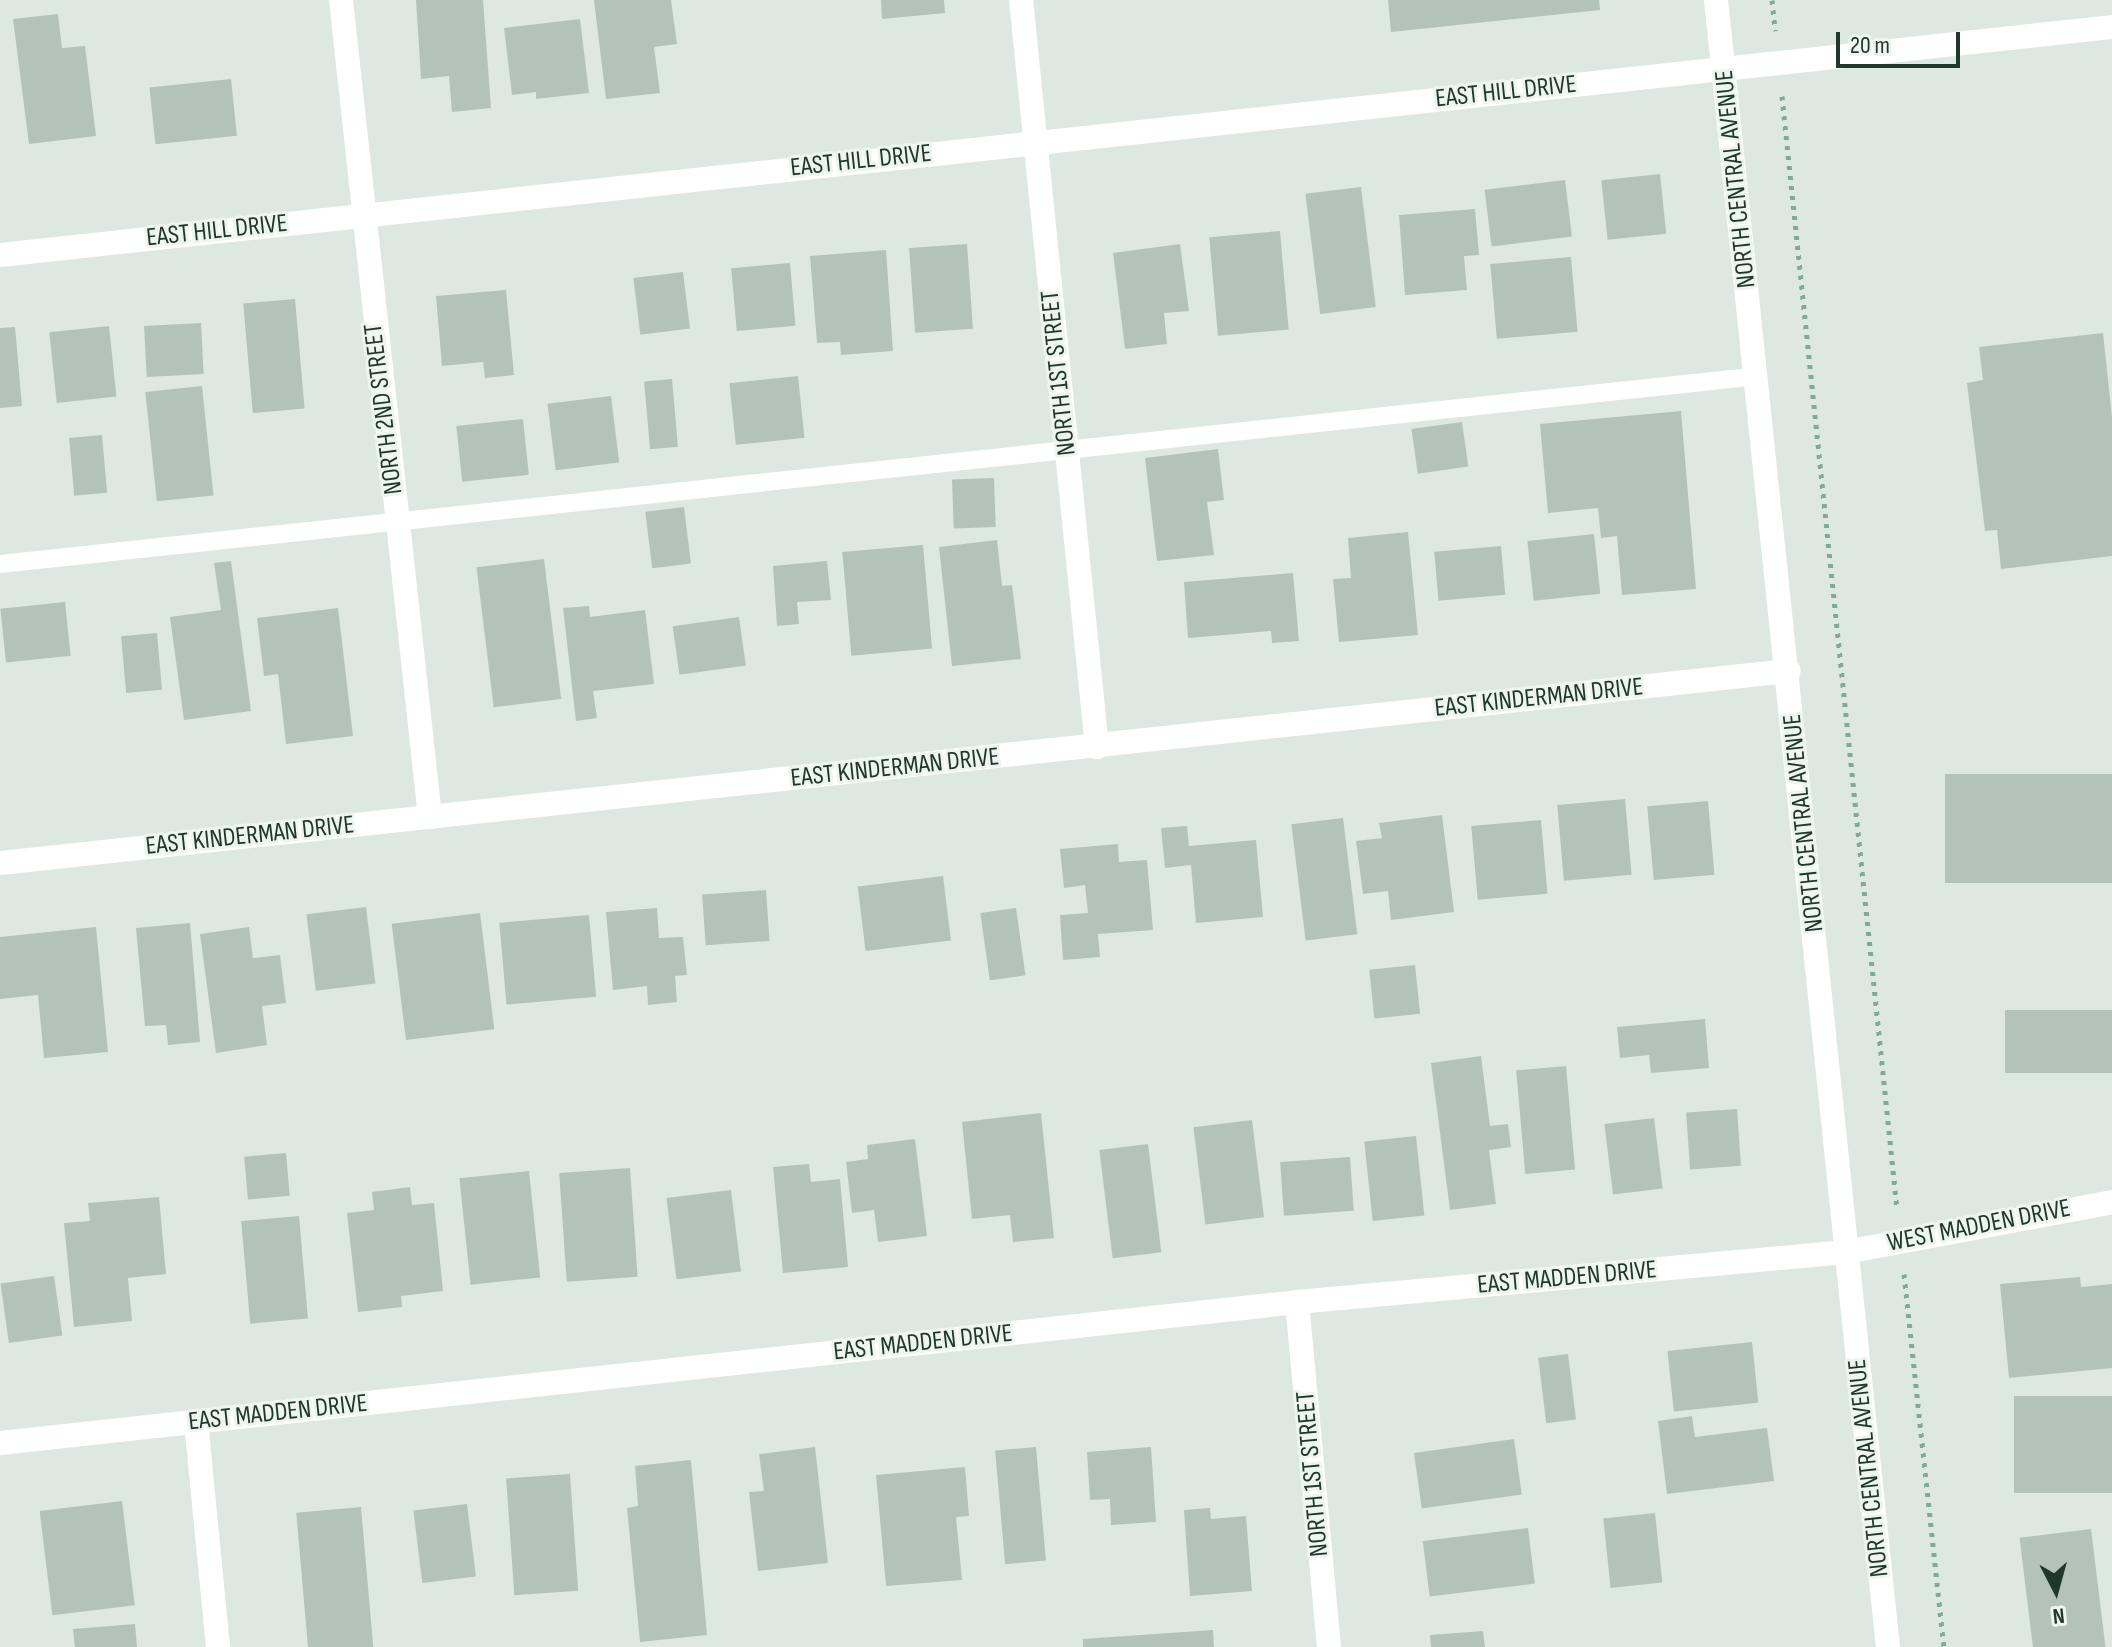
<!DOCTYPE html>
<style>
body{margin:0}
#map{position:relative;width:2112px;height:1647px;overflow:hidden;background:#dee8e2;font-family:"Sofia Sans Condensed",sans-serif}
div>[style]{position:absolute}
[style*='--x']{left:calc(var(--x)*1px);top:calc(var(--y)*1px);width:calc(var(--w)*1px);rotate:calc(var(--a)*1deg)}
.building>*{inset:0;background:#b3c3bb;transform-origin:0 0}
.path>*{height:5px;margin-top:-2.5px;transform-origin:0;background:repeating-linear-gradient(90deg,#80aa97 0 4px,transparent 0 10px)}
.lane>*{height:18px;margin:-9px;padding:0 9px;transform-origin:9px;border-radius:9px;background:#fff}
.street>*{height:24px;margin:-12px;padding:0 12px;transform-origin:12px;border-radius:12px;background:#fff}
.secondary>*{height:24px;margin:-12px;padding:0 12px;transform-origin:12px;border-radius:12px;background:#fff}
span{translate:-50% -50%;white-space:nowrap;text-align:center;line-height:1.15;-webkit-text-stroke:6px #eef5f0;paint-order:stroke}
.street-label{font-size:26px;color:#20372e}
.north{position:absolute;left:2016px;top:1551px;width:80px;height:80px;-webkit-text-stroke:6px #eef5f0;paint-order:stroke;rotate:174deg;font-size:22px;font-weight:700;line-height:32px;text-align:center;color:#20372e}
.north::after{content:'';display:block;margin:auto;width:28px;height:36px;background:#20372e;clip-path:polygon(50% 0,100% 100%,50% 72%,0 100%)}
.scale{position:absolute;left:1836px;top:32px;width:124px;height:36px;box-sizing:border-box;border:4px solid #20372e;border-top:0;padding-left:10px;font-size:24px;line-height:28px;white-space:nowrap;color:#20372e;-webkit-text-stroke:6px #eef5f0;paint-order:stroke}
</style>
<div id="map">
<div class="building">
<div style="clip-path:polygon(416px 0,483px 0,491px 108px,452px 112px,449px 76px,421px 79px)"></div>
<div style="clip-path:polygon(594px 0,671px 0,677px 44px,654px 47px,660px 93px,606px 99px)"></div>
<div style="clip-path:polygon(881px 0,944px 0,945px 13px,882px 19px)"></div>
<div style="clip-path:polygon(1388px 0,1599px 0,1600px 10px,1391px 32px)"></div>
<div style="clip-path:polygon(58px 14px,62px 48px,85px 46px,96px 136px,29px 144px,13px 19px)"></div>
<div style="clip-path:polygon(580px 19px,589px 93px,536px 99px,536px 92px,512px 95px,504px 28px)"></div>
<div style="left:231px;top:79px;width:57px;height:82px;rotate:84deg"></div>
<div style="left:1660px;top:174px;width:60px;height:59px;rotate:84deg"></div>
<div style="left:1565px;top:180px;width:57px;height:81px;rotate:83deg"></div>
<div style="left:1361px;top:187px;width:121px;height:56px;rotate:83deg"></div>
<div style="clip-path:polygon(1475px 209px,1479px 255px,1464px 256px,1467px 290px,1405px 295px,1399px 215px)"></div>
<div style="left:1280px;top:231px;width:99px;height:71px;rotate:85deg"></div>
<div style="left:967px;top:244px;width:85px;height:58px;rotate:86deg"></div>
<div style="clip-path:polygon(1180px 244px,1189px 311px,1164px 313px,1167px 344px,1125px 349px,1113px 253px)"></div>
<div style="clip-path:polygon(886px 250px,893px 351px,841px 355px,840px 342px,817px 343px,810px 256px)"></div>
<div style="left:1571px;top:257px;width:75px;height:81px;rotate:85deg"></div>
<div style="left:790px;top:263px;width:63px;height:59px;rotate:85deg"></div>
<div style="left:683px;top:272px;width:57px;height:50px;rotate:83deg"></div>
<div style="clip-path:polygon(506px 290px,514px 375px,485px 378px,483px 362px,442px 366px,436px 296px)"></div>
<div style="left:295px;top:299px;width:110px;height:52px;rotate:85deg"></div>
<div style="left:201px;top:323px;width:51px;height:57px;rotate:87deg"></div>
<div style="left:109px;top:326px;width:71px;height:60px;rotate:84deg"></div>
<div style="clip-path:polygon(15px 327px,22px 406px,0 408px,0 328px)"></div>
<div style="clip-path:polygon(2103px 333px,2112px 417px,2112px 556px,2001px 569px,1997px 530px,1985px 531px,1967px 383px,1983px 380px,1979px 347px)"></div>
<div style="left:798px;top:376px;width:62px;height:69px;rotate:84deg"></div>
<div style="left:672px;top:379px;width:68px;height:28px;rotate:85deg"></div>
<div style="left:202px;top:386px;width:110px;height:57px;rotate:84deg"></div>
<div style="left:611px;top:396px;width:67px;height:64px;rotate:83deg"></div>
<div style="clip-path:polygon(1681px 411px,1696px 589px,1622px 595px,1617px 536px,1601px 538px,1598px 508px,1548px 513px,1540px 424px)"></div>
<div style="left:523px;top:419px;width:56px;height:67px;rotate:84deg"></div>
<div style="left:1462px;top:422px;width:45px;height:51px;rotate:82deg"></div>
<div style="left:102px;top:435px;width:58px;height:33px;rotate:85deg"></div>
<div style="clip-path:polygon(1218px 449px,1224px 500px,1207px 502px,1214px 555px,1157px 561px,1145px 458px)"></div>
<div style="left:994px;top:478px;width:49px;height:42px;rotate:88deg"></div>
<div style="left:684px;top:507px;width:57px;height:39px;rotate:83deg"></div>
<div style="clip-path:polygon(1408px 532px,1418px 635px,1339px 642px,1333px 579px,1351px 578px,1348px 538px)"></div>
<div style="left:1594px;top:534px;width:60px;height:67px;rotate:84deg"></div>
<div style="clip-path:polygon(997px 540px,1002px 586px,1012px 585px,1021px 659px,952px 666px,939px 547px)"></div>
<div style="left:923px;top:545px;width:104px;height:81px;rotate:85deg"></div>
<div style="left:1501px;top:546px;width:49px;height:67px;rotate:85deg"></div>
<div style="left:544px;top:559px;width:141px;height:68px;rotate:83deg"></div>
<div style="clip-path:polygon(231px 561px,251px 711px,184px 720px,170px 617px,221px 610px,214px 563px)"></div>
<div style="clip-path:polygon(827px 561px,831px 600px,797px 602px,799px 624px,777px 626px,773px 566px)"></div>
<div style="clip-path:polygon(1293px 573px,1299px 641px,1272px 643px,1271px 631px,1188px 638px,1184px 582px)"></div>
<div style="left:65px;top:602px;width:54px;height:65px;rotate:84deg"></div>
<div style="clip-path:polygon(589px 606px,590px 617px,645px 610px,654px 684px,593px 691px,597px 718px,576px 721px,563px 608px)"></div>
<div style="clip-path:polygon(338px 608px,353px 736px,286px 744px,278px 674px,264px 676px,257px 618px)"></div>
<div style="left:739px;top:617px;width:49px;height:67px;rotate:82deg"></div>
<div style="left:157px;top:633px;width:57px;height:36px;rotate:85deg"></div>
<div style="left:2112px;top:774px;width:109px;height:167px;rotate:90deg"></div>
<div style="left:1625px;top:799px;width:76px;height:68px;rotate:85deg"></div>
<div style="left:1708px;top:801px;width:74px;height:61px;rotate:85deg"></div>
<div style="clip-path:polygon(1442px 815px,1454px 912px,1391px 920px,1388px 891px,1363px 894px,1356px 841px,1382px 838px,1379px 823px)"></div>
<div style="left:1343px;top:818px;width:117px;height:52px;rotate:83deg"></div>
<div style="left:1541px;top:820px;width:74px;height:70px;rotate:85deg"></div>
<div style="clip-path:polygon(1187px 826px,1189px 846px,1256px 840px,1263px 917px,1196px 923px,1191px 865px,1165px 868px,1161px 828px)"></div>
<div style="clip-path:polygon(1118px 844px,1119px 862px,1147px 860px,1153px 930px,1098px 934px,1100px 957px,1063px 960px,1060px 915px,1088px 913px,1085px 885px,1064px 888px,1060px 849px)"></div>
<div style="left:943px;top:876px;width:65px;height:86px;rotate:83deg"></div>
<div style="left:766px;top:890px;width:51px;height:64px;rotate:86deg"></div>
<div style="left:366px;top:907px;width:77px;height:60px;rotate:83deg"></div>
<div style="clip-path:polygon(657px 908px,659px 938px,683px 937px,687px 975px,675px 976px,677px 1002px,648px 1005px,647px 986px,613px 990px,606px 912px)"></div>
<div style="left:1016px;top:908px;width:68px;height:36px;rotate:82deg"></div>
<div style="left:480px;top:913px;width:117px;height:89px;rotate:83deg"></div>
<div style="left:589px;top:915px;width:82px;height:90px;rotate:85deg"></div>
<div style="clip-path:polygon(190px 923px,200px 1042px,168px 1045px,166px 1025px,145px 1026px,136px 928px)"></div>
<div style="clip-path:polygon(96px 927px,108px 1052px,44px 1058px,38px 995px,0 999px,0 937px)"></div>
<div style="clip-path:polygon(249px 927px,253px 958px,280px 955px,286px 1003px,262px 1006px,267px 1045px,216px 1053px,200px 934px)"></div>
<div style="left:1415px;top:965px;width:49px;height:46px;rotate:84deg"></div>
<div style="left:2112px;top:1010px;width:63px;height:107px;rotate:90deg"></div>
<div style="clip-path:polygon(1705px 1019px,1709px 1068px,1651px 1073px,1649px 1055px,1620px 1058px,1617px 1027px)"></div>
<div style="clip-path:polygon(1481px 1056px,1490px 1126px,1508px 1124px,1511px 1147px,1489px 1150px,1496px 1204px,1450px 1210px,1431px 1063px)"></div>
<div style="left:1566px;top:1066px;width:104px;height:50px;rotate:85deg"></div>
<div style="left:1737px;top:1109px;width:57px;height:51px;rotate:86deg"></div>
<div style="clip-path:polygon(1041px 1113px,1054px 1238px,1013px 1242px,1010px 1215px,972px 1219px,962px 1122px)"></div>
<div style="left:1654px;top:1118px;width:71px;height:50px;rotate:83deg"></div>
<div style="left:1252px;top:1120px;width:98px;height:59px;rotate:83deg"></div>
<div style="left:1416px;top:1136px;width:80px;height:52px;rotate:84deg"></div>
<div style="clip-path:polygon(915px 1139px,927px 1236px,878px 1242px,874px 1210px,852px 1213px,846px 1162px,868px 1159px,867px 1145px)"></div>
<div style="left:1148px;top:1144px;width:109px;height:49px;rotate:83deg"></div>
<div style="left:286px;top:1153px;width:43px;height:42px;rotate:85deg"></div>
<div style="left:1350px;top:1157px;width:54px;height:70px;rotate:86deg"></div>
<div style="clip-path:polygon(809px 1164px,811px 1182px,840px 1179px,848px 1267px,783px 1273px,773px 1167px)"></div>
<div style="left:630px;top:1168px;width:109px;height:71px;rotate:86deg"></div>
<div style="left:529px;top:1171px;width:107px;height:70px;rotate:84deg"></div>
<div style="clip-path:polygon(410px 1187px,412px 1205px,434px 1203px,443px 1291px,401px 1296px,402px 1307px,358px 1312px,347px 1213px,374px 1210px,372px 1192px)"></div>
<div style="left:731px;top:1190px;width:82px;height:65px;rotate:83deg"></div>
<div style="clip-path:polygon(159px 1197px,166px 1274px,128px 1278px,132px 1321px,74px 1327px,64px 1223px,90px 1221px,88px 1203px)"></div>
<div style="left:299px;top:1216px;width:103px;height:58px;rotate:85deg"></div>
<div style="left:54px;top:1276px;width:60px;height:54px;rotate:82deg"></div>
<div style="clip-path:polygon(2080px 1277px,2081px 1287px,2112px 1284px,2112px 1368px,2009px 1378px,2000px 1284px)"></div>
<div style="left:1752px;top:1342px;width:61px;height:85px;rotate:84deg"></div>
<div style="left:1568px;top:1354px;width:66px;height:30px;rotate:83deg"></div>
<div style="left:2112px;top:1396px;width:97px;height:98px;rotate:90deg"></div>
<div style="clip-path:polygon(1692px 1416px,1695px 1437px,1767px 1428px,1774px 1481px,1667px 1494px,1658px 1421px)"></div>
<div style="left:1514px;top:1439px;width:56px;height:101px;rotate:82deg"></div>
<div style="clip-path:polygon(815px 1447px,828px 1563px,758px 1571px,749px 1492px,764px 1491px,759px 1454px)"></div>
<div style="left:1036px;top:1447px;width:114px;height:41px;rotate:85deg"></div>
<div style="clip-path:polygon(1151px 1447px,1156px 1522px,1111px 1525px,1110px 1499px,1090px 1500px,1087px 1452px)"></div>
<div style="clip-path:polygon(691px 1460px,707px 1635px,640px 1642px,627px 1508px,638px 1506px,635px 1466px)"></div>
<div style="clip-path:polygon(965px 1467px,969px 1516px,956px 1517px,962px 1580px,886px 1586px,876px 1475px)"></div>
<div style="left:570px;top:1474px;width:117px;height:64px;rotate:86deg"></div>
<div style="left:122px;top:1501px;width:105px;height:83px;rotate:83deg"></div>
<div style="left:467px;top:1504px;width:73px;height:54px;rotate:83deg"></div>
<div style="left:361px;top:1507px;width:141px;height:65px;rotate:85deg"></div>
<div style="clip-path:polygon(1210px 1508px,1211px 1519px,1246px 1516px,1252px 1591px,1190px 1596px,1184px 1510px)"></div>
<div style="left:1655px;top:1513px;width:70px;height:52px;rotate:84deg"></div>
<div style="left:1528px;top:1528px;width:56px;height:106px;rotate:83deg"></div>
<div style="left:2091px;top:1529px;width:119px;height:72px;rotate:83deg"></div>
<div style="clip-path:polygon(135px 1624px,137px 1647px,75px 1647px,73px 1629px)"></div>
<div style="clip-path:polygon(1213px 1630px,1214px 1647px,1083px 1647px,1083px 1639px)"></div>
<div style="clip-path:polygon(1483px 1631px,1485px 1647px,1431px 1647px,1430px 1635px)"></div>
</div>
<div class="path">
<div style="--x:1772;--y:0;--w:31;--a:84"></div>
<div style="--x:1782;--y:96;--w:1118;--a:84.1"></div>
<div style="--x:1904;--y:1274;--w:375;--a:83.9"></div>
</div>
<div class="lane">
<div style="--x:0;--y:564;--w:1768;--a:-6.1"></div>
</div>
<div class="street">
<div style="--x:341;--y:0;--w:822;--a:83.78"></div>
<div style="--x:1021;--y:0;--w:751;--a:84.19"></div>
<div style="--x:0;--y:255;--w:2124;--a:-6.16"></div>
<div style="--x:0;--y:863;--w:1799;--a:-6.13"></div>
<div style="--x:1297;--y:1302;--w:346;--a:84.7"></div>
<div style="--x:196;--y:1422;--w:226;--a:84.4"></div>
<div style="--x:0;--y:1443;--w:1305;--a:-6.2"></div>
<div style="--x:1297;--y:1302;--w:551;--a:-5.2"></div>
<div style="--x:1846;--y:1252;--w:271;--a:-10.6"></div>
</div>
<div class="secondary">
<div style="--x:1716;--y:0;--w:1656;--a:84.04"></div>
</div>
<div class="street-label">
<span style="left:1506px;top:92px;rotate:-6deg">EAST HILL DRIVE</span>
<span style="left:861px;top:161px;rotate:-6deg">EAST HILL DRIVE</span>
<span style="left:1736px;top:179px;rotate:-96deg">NORTH CENTRAL AVENUE</span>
<span style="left:217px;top:231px;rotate:-6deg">EAST HILL DRIVE</span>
<span style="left:1059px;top:373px;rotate:-96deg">NORTH 1ST STREET</span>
<span style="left:384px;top:409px;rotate:-97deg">NORTH 2ND STREET</span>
<span style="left:1539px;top:698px;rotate:-6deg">EAST KINDERMAN DRIVE</span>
<span style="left:895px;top:768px;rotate:-6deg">EAST KINDERMAN DRIVE</span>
<span style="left:1804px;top:823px;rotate:-96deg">NORTH CENTRAL AVENUE</span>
<span style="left:250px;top:836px;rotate:-6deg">EAST KINDERMAN DRIVE</span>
<span style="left:1979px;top:1226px;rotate:-11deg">WEST MADDEN DRIVE</span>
<span style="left:1567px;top:1278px;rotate:-5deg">EAST MADDEN DRIVE</span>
<span style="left:923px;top:1343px;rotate:-6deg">EAST MADDEN DRIVE</span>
<span style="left:278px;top:1413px;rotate:-6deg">EAST MADDEN DRIVE</span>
<span style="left:1869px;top:1468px;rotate:-96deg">NORTH CENTRAL AVENUE</span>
<span style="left:1313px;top:1474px;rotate:-95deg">NORTH 1ST STREET</span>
</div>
<div class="north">N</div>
<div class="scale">20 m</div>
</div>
